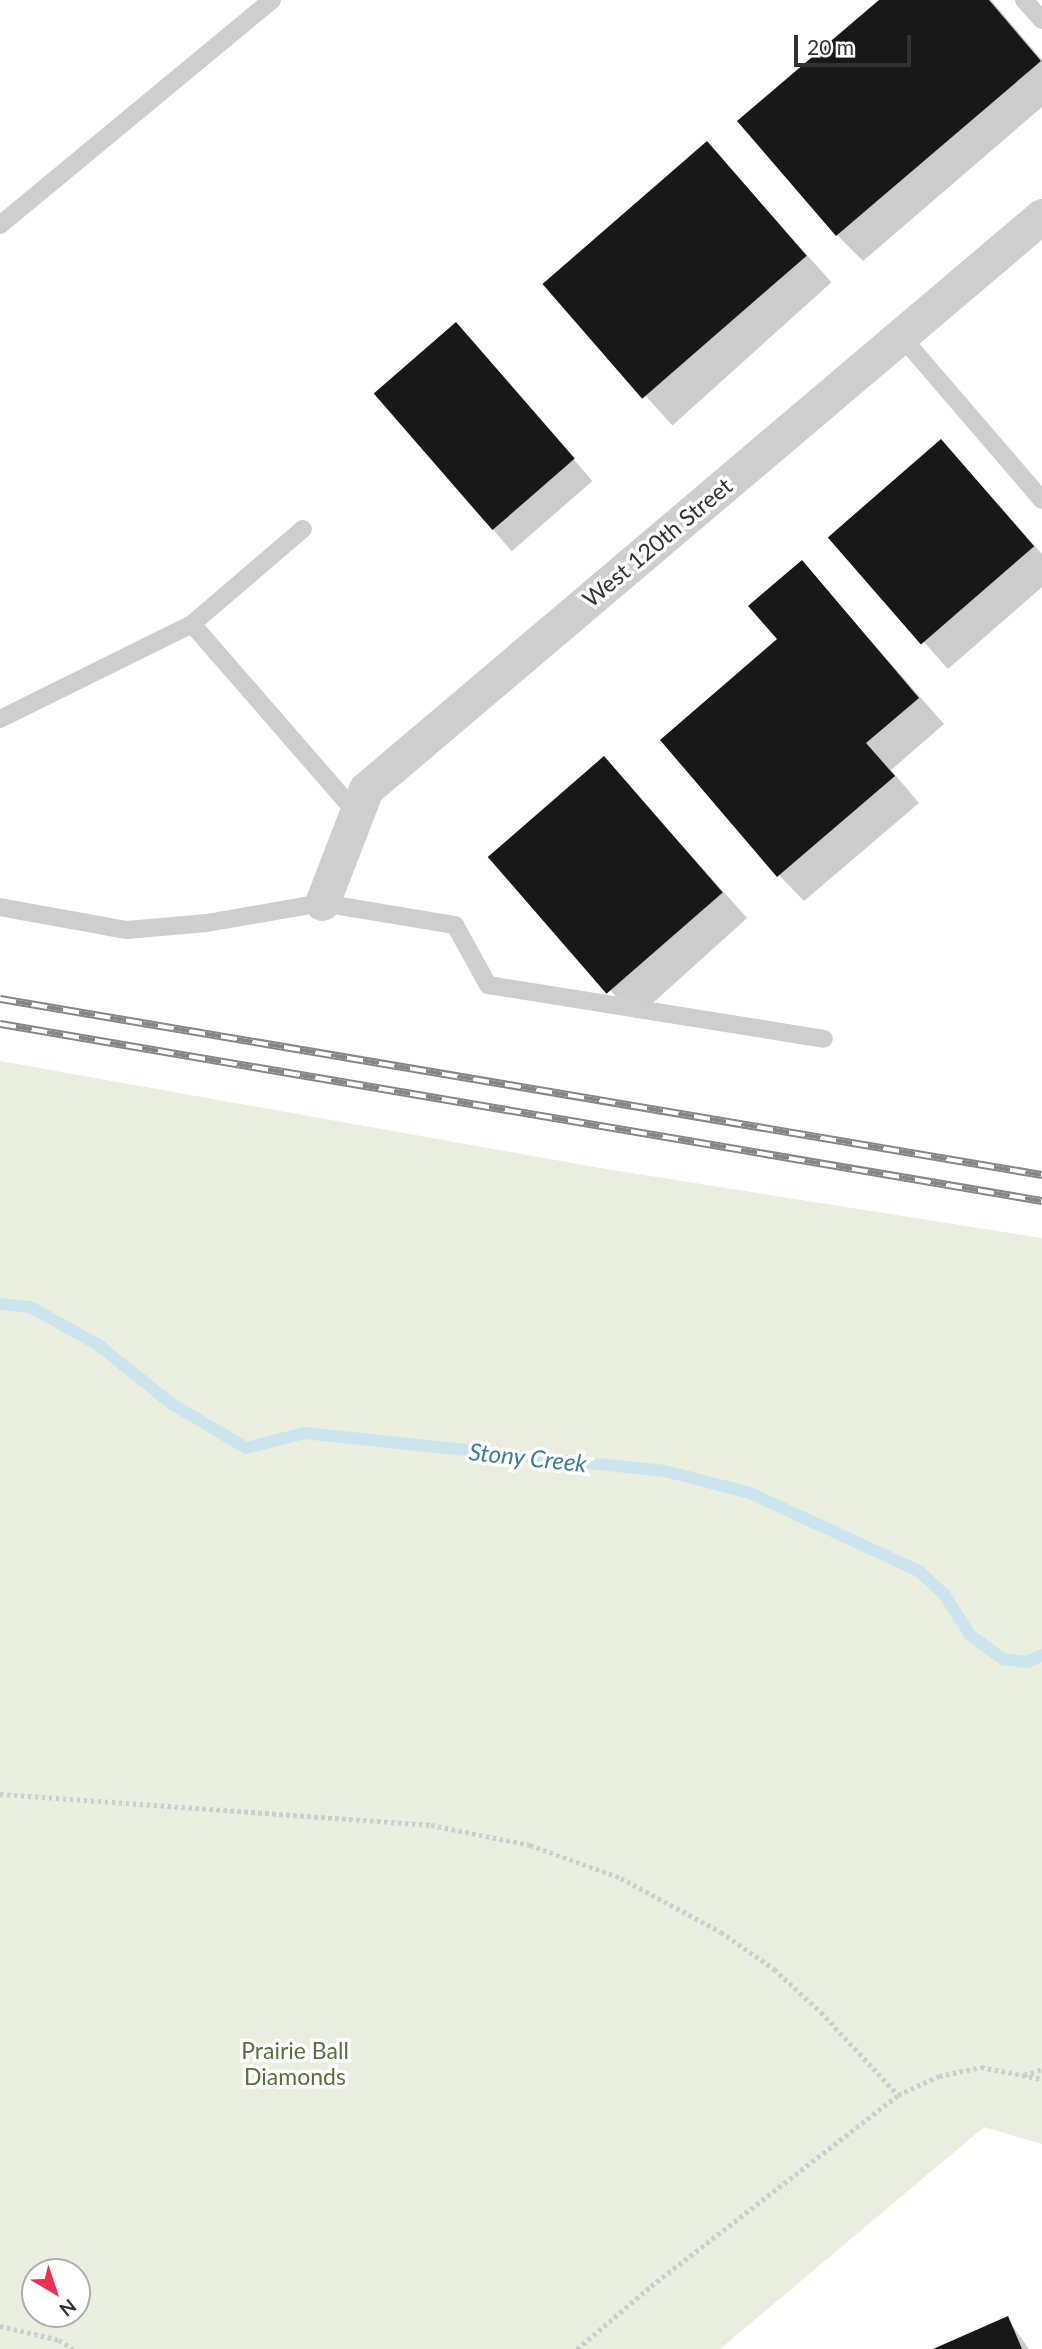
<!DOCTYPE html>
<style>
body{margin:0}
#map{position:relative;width:1042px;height:2349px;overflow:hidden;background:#fff;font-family:Lato,sans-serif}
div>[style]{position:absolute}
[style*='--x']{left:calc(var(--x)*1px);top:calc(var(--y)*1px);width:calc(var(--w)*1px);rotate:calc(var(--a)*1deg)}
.green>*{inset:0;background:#e9eedf}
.shadow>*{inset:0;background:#0003;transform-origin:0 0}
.stream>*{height:12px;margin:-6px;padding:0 6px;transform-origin:6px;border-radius:6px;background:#cbe4ee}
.building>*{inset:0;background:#181818;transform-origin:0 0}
.path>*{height:4.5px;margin-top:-2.25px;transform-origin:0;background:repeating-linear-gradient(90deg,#cecece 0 3.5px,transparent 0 7px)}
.lane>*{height:18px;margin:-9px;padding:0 9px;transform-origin:9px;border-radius:9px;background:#cecece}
.street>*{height:35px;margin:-17.5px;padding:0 17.5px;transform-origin:17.5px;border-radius:17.5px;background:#cecece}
.rail>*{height:8px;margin-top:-4px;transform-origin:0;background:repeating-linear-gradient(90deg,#fff 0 16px,#868686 0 32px);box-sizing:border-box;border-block:2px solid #868686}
span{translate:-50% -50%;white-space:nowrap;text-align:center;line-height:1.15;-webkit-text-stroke:7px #fff;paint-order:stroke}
.street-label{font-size:23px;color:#313131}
.park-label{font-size:23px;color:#59703c}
.water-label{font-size:24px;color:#3a7d98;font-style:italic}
.north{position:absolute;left:21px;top:2258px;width:70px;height:70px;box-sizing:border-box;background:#fff;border:2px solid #adadad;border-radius:50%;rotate:141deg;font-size:19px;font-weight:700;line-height:28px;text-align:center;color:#313131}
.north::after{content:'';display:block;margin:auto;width:24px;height:32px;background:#ed2f50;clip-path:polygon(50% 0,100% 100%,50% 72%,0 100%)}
.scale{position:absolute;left:794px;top:35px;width:117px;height:32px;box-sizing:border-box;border:4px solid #313131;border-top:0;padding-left:9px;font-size:21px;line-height:24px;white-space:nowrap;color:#313131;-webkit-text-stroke:5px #fff;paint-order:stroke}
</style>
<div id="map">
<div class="green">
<div style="clip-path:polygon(evenodd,0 1061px,600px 1168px,1042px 1238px,1042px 2144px,984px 2127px,720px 2349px,0 2349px,0 1061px,35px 2272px,77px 2272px,77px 2314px,35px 2314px,35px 2272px)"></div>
</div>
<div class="shadow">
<div style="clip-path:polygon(881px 0,991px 0,1042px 60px,1042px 107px,863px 261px,837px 235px)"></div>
<div style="left:707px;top:144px;width:186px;height:214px;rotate:48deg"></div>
<div style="left:456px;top:324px;width:208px;height:107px;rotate:49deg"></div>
<div style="clip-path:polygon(941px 441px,1042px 554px,1042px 587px,948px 669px,830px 537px)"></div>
<div style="clip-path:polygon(802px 563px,944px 724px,891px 770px,919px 803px,804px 901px,779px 875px,780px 639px)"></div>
<div style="left:604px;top:759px;width:214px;height:150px;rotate:48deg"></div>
<div style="clip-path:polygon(1007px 2318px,1029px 2349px,937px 2349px)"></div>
</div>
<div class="stream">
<div style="--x:0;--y:1304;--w:30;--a:6"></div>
<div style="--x:30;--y:1307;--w:77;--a:28.9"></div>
<div style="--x:97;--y:1344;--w:96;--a:38.7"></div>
<div style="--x:172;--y:1404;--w:86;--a:30.7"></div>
<div style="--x:246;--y:1448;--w:60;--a:-14.5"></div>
<div style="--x:304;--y:1433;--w:363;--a:6"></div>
<div style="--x:665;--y:1471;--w:88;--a:14.5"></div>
<div style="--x:750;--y:1493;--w:186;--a:24.8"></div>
<div style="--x:919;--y:1571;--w:34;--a:43"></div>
<div style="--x:944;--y:1594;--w:49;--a:57.6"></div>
<div style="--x:970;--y:1635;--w:41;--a:36"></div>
<div style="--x:1003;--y:1659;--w:24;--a:7"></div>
<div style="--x:1027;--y:1662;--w:17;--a:-25"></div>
</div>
<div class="building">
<div style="clip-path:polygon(879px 0,989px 0,1041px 61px,836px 236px,737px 121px)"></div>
<div style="left:707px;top:141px;width:152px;height:218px;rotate:49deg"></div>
<div style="left:456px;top:322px;width:181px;height:109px;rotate:49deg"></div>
<div style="left:941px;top:439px;width:142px;height:150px;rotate:49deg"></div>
<div style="clip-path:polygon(802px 560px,919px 698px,866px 743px,895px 776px,777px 877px,660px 740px,777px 639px,748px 606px)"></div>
<div style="left:604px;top:756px;width:181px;height:154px;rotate:49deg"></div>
<div style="clip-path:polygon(1008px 2316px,1022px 2349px,933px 2349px)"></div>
</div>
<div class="path">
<div style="--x:0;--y:1794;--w:432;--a:4.1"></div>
<div style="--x:431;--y:1825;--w:101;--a:11.4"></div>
<div style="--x:530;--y:1845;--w:97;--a:19.9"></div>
<div style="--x:621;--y:1878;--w:114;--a:28.4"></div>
<div style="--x:721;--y:1932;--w:65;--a:34.9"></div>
<div style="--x:774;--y:1969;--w:64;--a:42.5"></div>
<div style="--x:821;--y:2012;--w:113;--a:47.1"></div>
<div style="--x:1024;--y:2075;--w:19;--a:-18"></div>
<div style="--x:0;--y:2326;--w:61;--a:13.3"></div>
<div style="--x:59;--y:2340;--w:17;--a:33"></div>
<div style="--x:577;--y:2349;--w:97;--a:-40.4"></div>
<div style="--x:651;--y:2286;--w:312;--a:-37.7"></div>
<div style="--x:898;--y:2095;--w:45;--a:-24.9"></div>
<div style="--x:939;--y:2076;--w:43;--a:-12.1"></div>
<div style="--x:981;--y:2067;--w:62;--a:11.1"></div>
</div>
<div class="lane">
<div style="--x:1024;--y:0;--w:27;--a:48"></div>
<div style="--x:0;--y:225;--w:353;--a:-39.6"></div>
<div style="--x:901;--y:336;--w:216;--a:49.3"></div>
<div style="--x:192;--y:624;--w:252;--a:49"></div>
<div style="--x:0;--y:719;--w:214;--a:-26.3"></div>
<div style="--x:192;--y:624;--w:146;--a:-40.6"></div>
<div style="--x:0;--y:907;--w:129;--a:10.3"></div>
<div style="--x:127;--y:930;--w:80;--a:-5"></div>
<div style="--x:207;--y:923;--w:117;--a:-9.9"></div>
<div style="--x:322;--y:903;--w:135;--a:9.4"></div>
<div style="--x:455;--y:925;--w:68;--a:61.2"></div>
<div style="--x:488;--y:985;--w:340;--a:9.1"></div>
</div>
<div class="street">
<div style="--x:322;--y:903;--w:122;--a:-68.9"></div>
<div style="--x:366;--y:789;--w:886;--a:-40.29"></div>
</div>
<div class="rail">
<div style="--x:0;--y:999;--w:1057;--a:9.59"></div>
<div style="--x:0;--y:1024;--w:1057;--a:9.64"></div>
</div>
<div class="street-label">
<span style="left:657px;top:542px;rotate:-40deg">West 120th Street</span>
</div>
<div class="park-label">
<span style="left:295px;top:2063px">Prairie Ball<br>Diamonds</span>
</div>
<div class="water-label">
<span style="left:528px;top:1457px;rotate:6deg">Stony Creek</span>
</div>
<div class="north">N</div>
<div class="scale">20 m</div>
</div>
